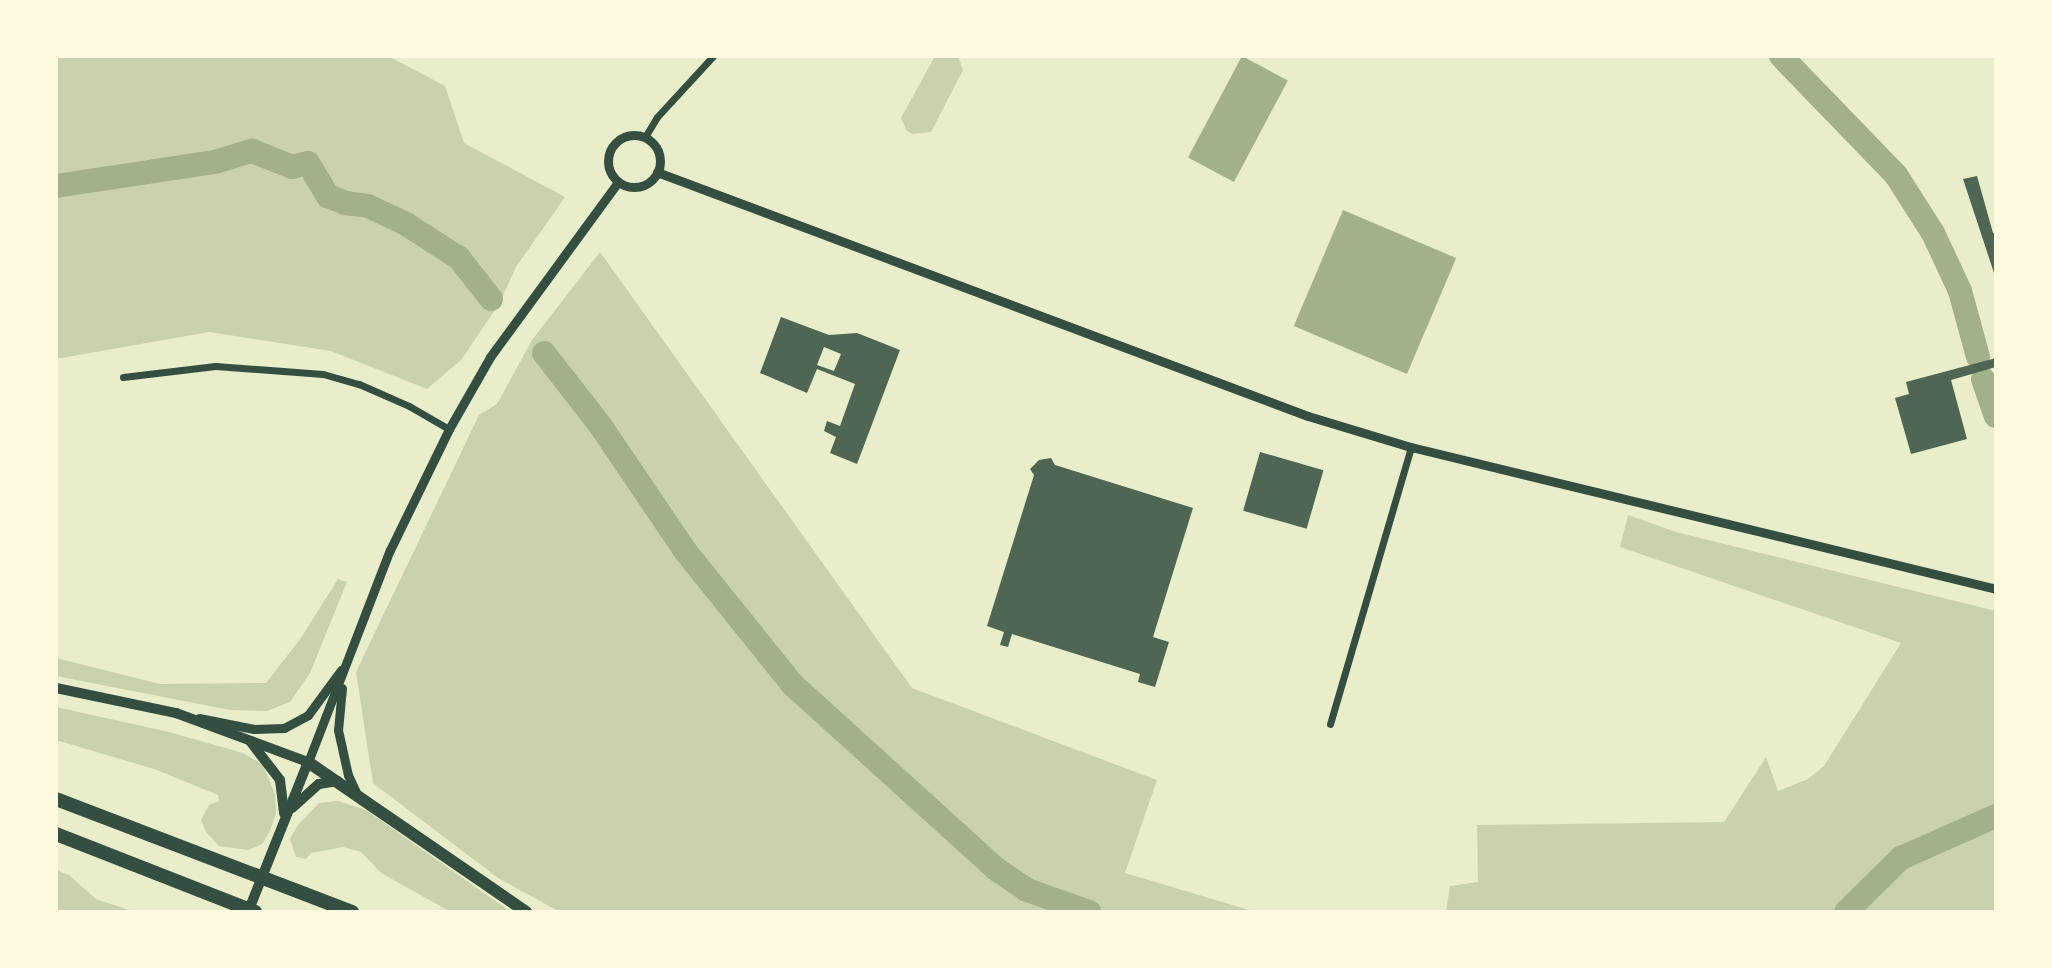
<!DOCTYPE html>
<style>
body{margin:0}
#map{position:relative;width:2052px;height:968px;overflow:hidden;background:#e9edc9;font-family:"Alegreya Sans",sans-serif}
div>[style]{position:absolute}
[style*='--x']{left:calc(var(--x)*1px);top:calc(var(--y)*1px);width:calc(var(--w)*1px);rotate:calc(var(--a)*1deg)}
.green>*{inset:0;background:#cad2ad}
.water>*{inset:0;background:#a3b18a;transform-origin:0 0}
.river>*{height:24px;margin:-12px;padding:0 12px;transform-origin:12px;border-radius:12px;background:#a3b18a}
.building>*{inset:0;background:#4f6655;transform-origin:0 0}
.minor>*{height:7px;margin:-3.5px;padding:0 3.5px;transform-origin:3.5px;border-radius:3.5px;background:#344e41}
.tertiary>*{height:9px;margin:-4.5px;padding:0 4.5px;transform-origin:4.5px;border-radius:4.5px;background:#344e41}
.tertiary>.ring{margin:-4.5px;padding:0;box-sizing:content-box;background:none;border:9px solid #344e41;border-radius:50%}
.secondary>*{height:10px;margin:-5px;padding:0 5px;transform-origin:5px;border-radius:5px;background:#344e41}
.trunk>*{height:12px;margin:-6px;padding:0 6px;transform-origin:6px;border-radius:6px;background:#344e41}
.motorway>*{height:14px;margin:-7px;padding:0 7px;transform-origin:7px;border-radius:7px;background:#344e41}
span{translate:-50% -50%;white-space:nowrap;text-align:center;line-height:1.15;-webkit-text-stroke:6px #fefae0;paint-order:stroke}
.frame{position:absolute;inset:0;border:58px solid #fefae0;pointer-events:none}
</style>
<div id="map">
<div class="green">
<div style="clip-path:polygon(56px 56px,388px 56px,445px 86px,464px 143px,565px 197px,516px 267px,499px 304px,461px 360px,427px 389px,331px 351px,209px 332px,56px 359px)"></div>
<div style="clip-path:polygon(935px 56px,958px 56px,963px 70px,931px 132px,913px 134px,907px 131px,901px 118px)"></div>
<div style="clip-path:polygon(600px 252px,912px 688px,1157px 780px,1125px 873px,1256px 912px,1106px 912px,1038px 890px,997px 865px,894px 762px,864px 744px,789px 664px,772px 677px,999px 878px,1020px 892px,1080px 912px,560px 912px,498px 878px,373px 783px,356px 672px,479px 415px,497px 404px,532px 340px)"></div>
<div style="clip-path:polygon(1628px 515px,1676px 532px,1996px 611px,1996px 805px,1890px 855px,1838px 912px,1446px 912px,1450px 886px,1478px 882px,1477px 825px,1724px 822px,1766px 757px,1778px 791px,1808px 779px,1824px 766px,1901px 643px,1620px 547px)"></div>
<div style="clip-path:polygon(338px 579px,347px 582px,310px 673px,290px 702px,267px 711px,230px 710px,56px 676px,56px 658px,160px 684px,266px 683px,301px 638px)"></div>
<div style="clip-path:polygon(56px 707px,169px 732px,243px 753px,263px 765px,275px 794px,276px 814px,269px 833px,262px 844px,249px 850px,219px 846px,206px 832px,201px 820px,209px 805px,219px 801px,218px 795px,154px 769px,56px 740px)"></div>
<div style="clip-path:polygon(338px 801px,366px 810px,511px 912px,451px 912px,381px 873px,361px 852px,343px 847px,311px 853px,306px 859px,296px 857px,290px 839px,298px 825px,319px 803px)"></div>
<div style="clip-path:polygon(1996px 820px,1996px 912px,1855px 912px,1905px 860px)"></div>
<div style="clip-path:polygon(56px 870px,69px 875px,96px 899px,135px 912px,56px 912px)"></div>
</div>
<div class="water">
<div style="left:1242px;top:56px;width:52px;height:115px;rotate:28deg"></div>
<div style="left:1343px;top:210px;width:123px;height:126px;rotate:23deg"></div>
</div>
<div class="river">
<div style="--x:1781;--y:56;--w:165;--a:46"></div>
<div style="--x:1896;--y:175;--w:69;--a:57.5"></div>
<div style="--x:1933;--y:233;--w:64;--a:65"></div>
<div style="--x:1960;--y:291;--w:68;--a:74.7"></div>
<div style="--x:56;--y:186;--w:161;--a:-8.6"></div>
<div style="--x:215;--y:162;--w:39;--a:-17"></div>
<div style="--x:252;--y:151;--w:43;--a:21.8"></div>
<div style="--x:292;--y:167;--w:16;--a:-14"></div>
<div style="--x:308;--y:163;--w:39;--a:59"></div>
<div style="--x:328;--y:196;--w:18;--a:22"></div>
<div style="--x:345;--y:203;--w:23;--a:7"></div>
<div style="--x:368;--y:206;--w:42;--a:25.3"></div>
<div style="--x:406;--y:224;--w:63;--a:32.7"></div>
<div style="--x:459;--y:258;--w:52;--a:52"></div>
<div style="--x:544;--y:353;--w:91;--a:52.1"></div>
<div style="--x:600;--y:425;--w:153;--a:55.9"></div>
<div style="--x:686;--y:552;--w:169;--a:51.2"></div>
<div style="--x:792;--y:684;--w:275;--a:42.2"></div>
<div style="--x:996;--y:869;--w:37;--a:34"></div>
<div style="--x:1027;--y:890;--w:66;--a:19.5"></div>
<div style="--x:1983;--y:379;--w:39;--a:71"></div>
<div style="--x:1846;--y:912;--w:77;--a:-44.5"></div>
<div style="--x:1901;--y:858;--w:104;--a:-23.9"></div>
</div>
<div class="building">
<div style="clip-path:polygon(1977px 176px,1993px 233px,1996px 232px,1996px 279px,1963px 179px)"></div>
<div style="clip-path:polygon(evenodd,781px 317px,829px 335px,857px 333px,900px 350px,857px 464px,830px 453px,836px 437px,824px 431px,827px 421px,840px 426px,855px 384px,817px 369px,807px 393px,760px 373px,781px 317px,824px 347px,841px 354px,834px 371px,817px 365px,824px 347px)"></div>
<div style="clip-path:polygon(1996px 358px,1996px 367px,1951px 380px,1967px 439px,1911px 454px,1895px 398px,1909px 394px,1906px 382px)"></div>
<div style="left:1260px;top:452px;width:66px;height:61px;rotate:16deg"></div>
<div style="clip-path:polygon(1051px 458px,1055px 465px,1193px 508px,1153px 637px,1169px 642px,1155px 687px,1138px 682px,1140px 674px,1012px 634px,1008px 647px,1000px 645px,1004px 632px,987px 626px,1034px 475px,1030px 469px,1039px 460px)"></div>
</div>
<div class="minor">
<div style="--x:645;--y:137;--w:23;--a:-59"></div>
<div style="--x:657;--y:117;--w:83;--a:-47.4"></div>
<div style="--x:123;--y:377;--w:93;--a:-6.8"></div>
<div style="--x:215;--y:366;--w:108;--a:4.2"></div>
<div style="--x:323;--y:374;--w:37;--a:16"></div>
<div style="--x:359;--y:384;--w:55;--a:23.7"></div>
<div style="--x:409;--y:406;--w:46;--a:29.9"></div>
<div style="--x:1330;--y:724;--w:289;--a:-73.7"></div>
</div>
<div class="tertiary">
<div class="ring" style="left:608px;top:135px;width:43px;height:43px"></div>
<div style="--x:657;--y:172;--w:695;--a:20.55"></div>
<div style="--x:1308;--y:416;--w:108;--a:16.8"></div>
<div style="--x:1411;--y:447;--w:602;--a:13.64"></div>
<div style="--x:342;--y:688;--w:42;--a:95.4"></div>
<div style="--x:338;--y:730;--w:46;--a:77.5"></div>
<div style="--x:348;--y:775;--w:21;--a:65"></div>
<div style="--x:199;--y:718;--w:56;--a:11.3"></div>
<div style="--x:254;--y:729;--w:30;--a:-2"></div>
<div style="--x:284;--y:728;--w:27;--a:-28"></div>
<div style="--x:308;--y:715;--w:56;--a:-53.7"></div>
<div style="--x:308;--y:762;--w:227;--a:-68.9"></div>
<div style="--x:390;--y:550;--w:135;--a:-64"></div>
<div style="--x:449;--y:429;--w:83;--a:-60.3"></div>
<div style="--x:490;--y:357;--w:217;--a:-53.8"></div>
</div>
<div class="secondary">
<div style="--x:56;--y:688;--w:123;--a:11.8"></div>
<div style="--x:176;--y:713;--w:141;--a:20.4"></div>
<div style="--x:308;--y:762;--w:162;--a:111.8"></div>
<div style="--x:250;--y:741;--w:49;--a:52.4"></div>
<div style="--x:280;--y:780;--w:34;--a:83"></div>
<div style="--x:292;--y:808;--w:36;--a:-42"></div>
<div style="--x:319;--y:784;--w:19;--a:-9"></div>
</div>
<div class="trunk">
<div style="--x:308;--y:762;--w:265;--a:34.5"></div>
</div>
<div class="motorway">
<div style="--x:56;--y:799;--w:317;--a:20.9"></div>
<div style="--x:56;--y:834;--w:214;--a:21.4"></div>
</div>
<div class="frame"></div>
</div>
